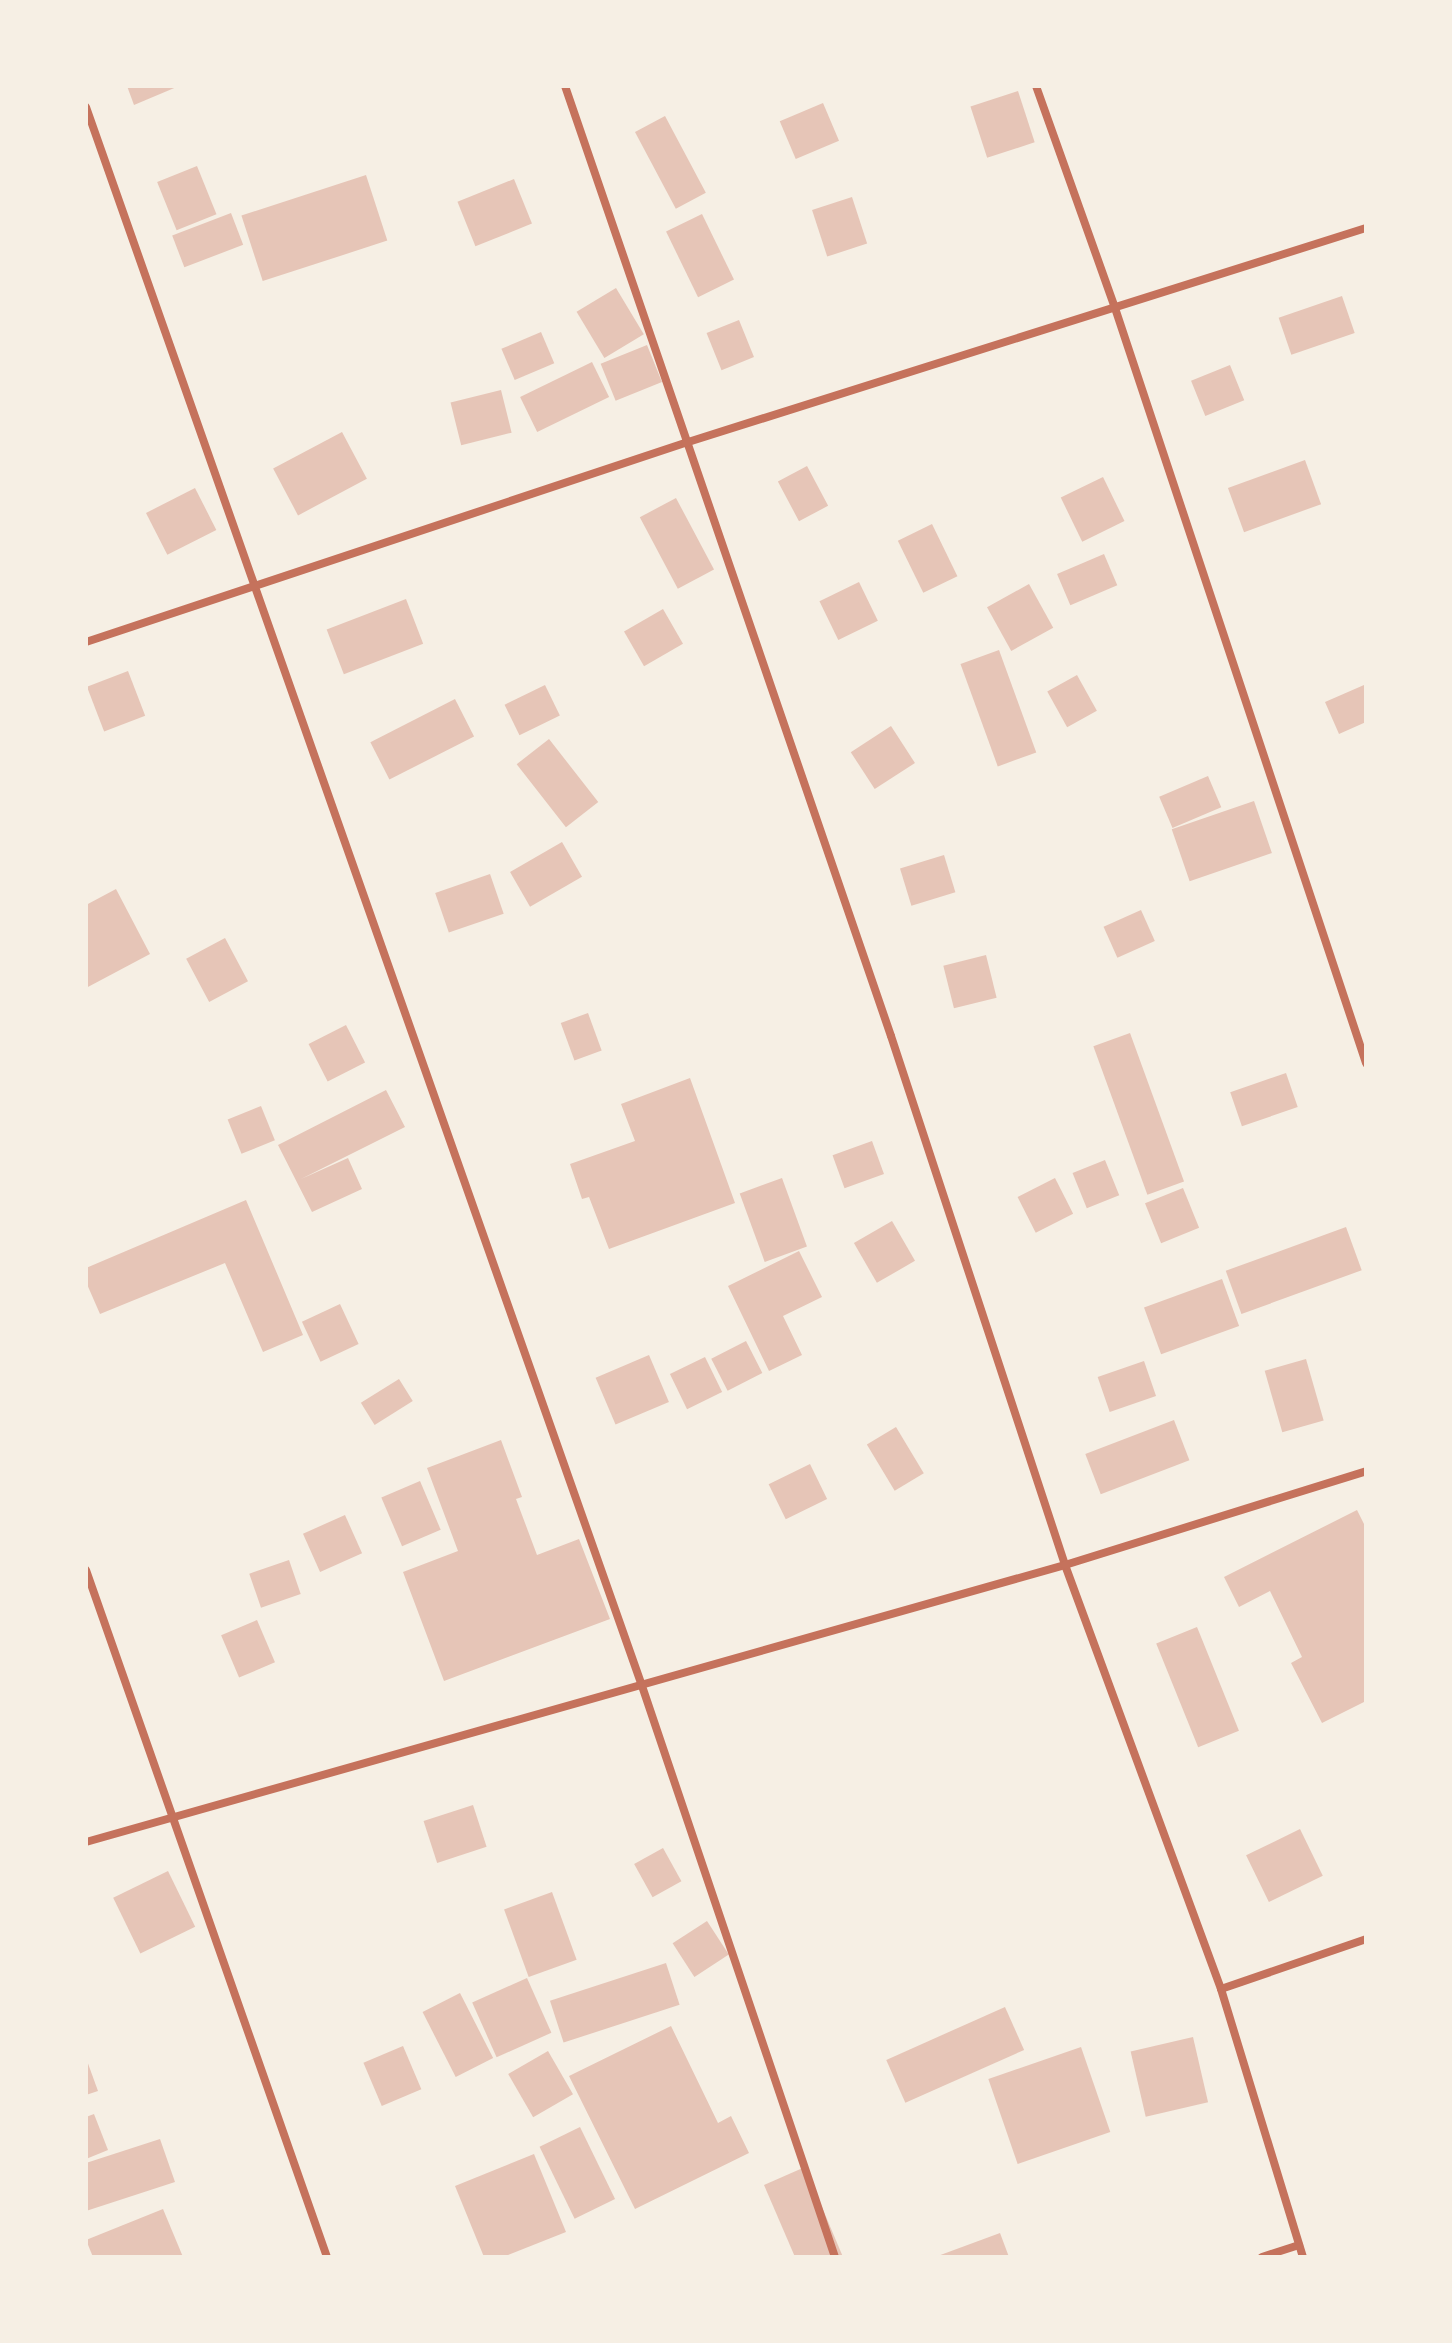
<!DOCTYPE html>
<style>
body{margin:0}
#map{position:relative;width:1452px;height:2343px;overflow:hidden;background:#f6efe4;font-family:Raleway,sans-serif}
div>[style]{position:absolute}
[style*='--x']{left:calc(var(--x)*1px);top:calc(var(--y)*1px);width:calc(var(--w)*1px);rotate:calc(var(--a)*1deg)}
.building>*{inset:0;background:#e6c5b7;transform-origin:0 0}
.minor>*{height:8px;margin:-4px;padding:0 4px;transform-origin:4px;border-radius:4px;background:#c5725c}
span{translate:-50% -50%;white-space:nowrap;text-align:center;line-height:1.15;-webkit-text-stroke:7px #f6efe4;paint-order:stroke}
.frame{position:absolute;inset:0;border:88px solid #f6efe4;pointer-events:none}
</style>
<div id="map">
<div class="building">
<div style="clip-path:polygon(127px 86px,179px 86px,134px 105px)"></div>
<div style="left:1018px;top:91px;width:54px;height:50px;rotate:72deg"></div>
<div style="left:823px;top:103px;width:41px;height:47px;rotate:67deg"></div>
<div style="left:665px;top:116px;width:87px;height:34px;rotate:62deg"></div>
<div style="left:197px;top:166px;width:52px;height:43px;rotate:68deg"></div>
<div style="left:366px;top:175px;width:69px;height:131px;rotate:72deg"></div>
<div style="left:514px;top:179px;width:48px;height:61px;rotate:68deg"></div>
<div style="left:852px;top:197px;width:49px;height:42px;rotate:72deg"></div>
<div style="left:231px;top:213px;width:34px;height:63px;rotate:69deg"></div>
<div style="left:702px;top:214px;width:73px;height:40px;rotate:64deg"></div>
<div style="left:616px;top:288px;width:54px;height:46px;rotate:59deg"></div>
<div style="left:1342px;top:296px;width:39px;height:67px;rotate:71deg"></div>
<div style="left:739px;top:320px;width:40px;height:35px;rotate:68deg"></div>
<div style="left:541px;top:332px;width:34px;height:43px;rotate:67deg"></div>
<div style="left:647px;top:345px;width:40px;height:50px;rotate:68deg"></div>
<div style="left:592px;top:362px;width:39px;height:80px;rotate:64deg"></div>
<div style="left:1230px;top:365px;width:38px;height:42px;rotate:68deg"></div>
<div style="left:501px;top:390px;width:44px;height:52px;rotate:76deg"></div>
<div style="left:342px;top:432px;width:53px;height:78px;rotate:62deg"></div>
<div style="left:1305px;top:460px;width:47px;height:82px;rotate:70deg"></div>
<div style="left:807px;top:466px;width:45px;height:33px;rotate:62deg"></div>
<div style="left:1103px;top:477px;width:49px;height:47px;rotate:64deg"></div>
<div style="left:195px;top:488px;width:47px;height:55px;rotate:63deg"></div>
<div style="left:676px;top:498px;width:81px;height:41px;rotate:62deg"></div>
<div style="left:932px;top:524px;width:58px;height:38px;rotate:64deg"></div>
<div style="left:1104px;top:554px;width:34px;height:51px;rotate:67deg"></div>
<div style="left:859px;top:582px;width:43px;height:44px;rotate:64deg"></div>
<div style="left:1029px;top:584px;width:50px;height:48px;rotate:61deg"></div>
<div style="left:406px;top:599px;width:48px;height:85px;rotate:69deg"></div>
<div style="left:663px;top:609px;width:40px;height:45px;rotate:60deg"></div>
<div style="left:999px;top:650px;width:109px;height:41px;rotate:70deg"></div>
<div style="left:128px;top:671px;width:48px;height:44px;rotate:69deg"></div>
<div style="left:1077px;top:675px;width:41px;height:34px;rotate:61deg"></div>
<div style="left:545px;top:685px;width:34px;height:45px;rotate:64deg"></div>
<div style="clip-path:polygon(1364px 685px,1366px 722px,1339px 734px,1325px 702px)"></div>
<div style="left:455px;top:699px;width:42px;height:95px;rotate:63deg"></div>
<div style="left:891px;top:726px;width:44px;height:48px;rotate:57deg"></div>
<div style="left:549px;top:739px;width:80px;height:41px;rotate:52deg"></div>
<div style="left:1208px;top:776px;width:34px;height:53px;rotate:67deg"></div>
<div style="left:1254px;top:801px;width:55px;height:87px;rotate:71deg"></div>
<div style="left:562px;top:842px;width:40px;height:60px;rotate:60deg"></div>
<div style="left:944px;top:855px;width:39px;height:46px;rotate:73deg"></div>
<div style="left:490px;top:874px;width:42px;height:58px;rotate:71deg"></div>
<div style="clip-path:polygon(116px 889px,150px 954px,86px 988px,86px 905px)"></div>
<div style="left:1141px;top:910px;width:34px;height:41px;rotate:66deg"></div>
<div style="left:225px;top:938px;width:49px;height:44px;rotate:62deg"></div>
<div style="left:986px;top:955px;width:44px;height:44px;rotate:76deg"></div>
<div style="left:588px;top:1013px;width:40px;height:29px;rotate:70deg"></div>
<div style="left:346px;top:1025px;width:42px;height:42px;rotate:63deg"></div>
<div style="left:1130px;top:1033px;width:158px;height:39px;rotate:70deg"></div>
<div style="left:1286px;top:1073px;width:36px;height:59px;rotate:71deg"></div>
<div style="clip-path:polygon(690px 1078px,735px 1203px,609px 1249px,589px 1197px,582px 1199px,570px 1164px,635px 1141px,621px 1104px)"></div>
<div style="clip-path:polygon(386px 1090px,405px 1127px,301px 1179px,348px 1158px,362px 1189px,312px 1212px,278px 1145px)"></div>
<div style="left:261px;top:1106px;width:37px;height:36px;rotate:68deg"></div>
<div style="left:872px;top:1141px;width:35px;height:42px;rotate:70deg"></div>
<div style="left:1105px;top:1160px;width:38px;height:35px;rotate:68deg"></div>
<div style="left:782px;top:1178px;width:73px;height:45px;rotate:70deg"></div>
<div style="left:1055px;top:1178px;width:40px;height:42px;rotate:63deg"></div>
<div style="left:1183px;top:1188px;width:43px;height:41px;rotate:68deg"></div>
<div style="clip-path:polygon(246px 1200px,303px 1335px,263px 1352px,225px 1263px,100px 1314px,86px 1282px,86px 1268px)"></div>
<div style="left:892px;top:1221px;width:46px;height:44px;rotate:60deg"></div>
<div style="left:1346px;top:1227px;width:46px;height:128px;rotate:70deg"></div>
<div style="clip-path:polygon(799px 1251px,822px 1297px,783px 1316px,802px 1355px,769px 1371px,728px 1286px)"></div>
<div style="left:1222px;top:1279px;width:50px;height:83px;rotate:70deg"></div>
<div style="left:340px;top:1304px;width:44px;height:42px;rotate:65deg"></div>
<div style="left:746px;top:1341px;width:36px;height:39px;rotate:63deg"></div>
<div style="left:649px;top:1355px;width:51px;height:58px;rotate:67deg"></div>
<div style="left:705px;top:1357px;width:39px;height:39px;rotate:64deg"></div>
<div style="left:1306px;top:1359px;width:64px;height:43px;rotate:74deg"></div>
<div style="left:1144px;top:1361px;width:37px;height:49px;rotate:71deg"></div>
<div style="left:399px;top:1379px;width:26px;height:45px;rotate:58deg"></div>
<div style="left:1174px;top:1420px;width:43px;height:95px;rotate:69deg"></div>
<div style="left:896px;top:1427px;width:54px;height:34px;rotate:59deg"></div>
<div style="clip-path:polygon(501px 1440px,522px 1497px,516px 1499px,537px 1555px,579px 1539px,610px 1619px,444px 1681px,403px 1572px,458px 1551px,427px 1468px)"></div>
<div style="left:810px;top:1464px;width:39px;height:46px;rotate:64deg"></div>
<div style="left:420px;top:1481px;width:53px;height:42px;rotate:67deg"></div>
<div style="clip-path:polygon(1357px 1510px,1366px 1528px,1366px 1701px,1322px 1723px,1291px 1663px,1302px 1657px,1270px 1591px,1239px 1607px,1224px 1577px)"></div>
<div style="left:345px;top:1515px;width:42px;height:46px;rotate:66deg"></div>
<div style="left:289px;top:1560px;width:36px;height:42px;rotate:71deg"></div>
<div style="left:257px;top:1620px;width:46px;height:39px;rotate:67deg"></div>
<div style="left:1197px;top:1627px;width:112px;height:44px;rotate:68deg"></div>
<div style="left:473px;top:1805px;width:44px;height:52px;rotate:72deg"></div>
<div style="left:1300px;top:1829px;width:52px;height:60px;rotate:64deg"></div>
<div style="left:663px;top:1848px;width:38px;height:33px;rotate:61deg"></div>
<div style="left:168px;top:1871px;width:62px;height:61px;rotate:64deg"></div>
<div style="left:552px;top:1892px;width:72px;height:51px;rotate:70deg"></div>
<div style="left:707px;top:1921px;width:40px;height:41px;rotate:57deg"></div>
<div style="left:666px;top:1963px;width:44px;height:122px;rotate:72deg"></div>
<div style="left:527px;top:1978px;width:60px;height:60px;rotate:66deg"></div>
<div style="left:460px;top:1993px;width:73px;height:42px;rotate:63deg"></div>
<div style="left:1005px;top:2007px;width:47px;height:130px;rotate:66deg"></div>
<div style="clip-path:polygon(671px 2026px,718px 2123px,731px 2116px,749px 2153px,635px 2209px,569px 2076px)"></div>
<div style="left:1193px;top:2037px;width:67px;height:64px;rotate:77deg"></div>
<div style="left:403px;top:2046px;width:47px;height:43px;rotate:67deg"></div>
<div style="left:1081px;top:2047px;width:90px;height:98px;rotate:71deg"></div>
<div style="left:548px;top:2051px;width:50px;height:46px;rotate:60deg"></div>
<div style="clip-path:polygon(86px 2058px,98px 2091px,86px 2095px)"></div>
<div style="clip-path:polygon(94px 2114px,108px 2150px,86px 2159px,86px 2117px)"></div>
<div style="left:580px;top:2127px;width:80px;height:45px;rotate:64deg"></div>
<div style="clip-path:polygon(160px 2139px,175px 2182px,86px 2211px,86px 2163px)"></div>
<div style="clip-path:polygon(534px 2154px,566px 2232px,503px 2257px,484px 2257px,455px 2186px)"></div>
<div style="clip-path:polygon(805px 2167px,843px 2257px,795px 2257px,764px 2185px)"></div>
<div style="clip-path:polygon(163px 2209px,183px 2257px,93px 2257px,86px 2240px)"></div>
<div style="clip-path:polygon(1000px 2233px,1009px 2257px,935px 2257px)"></div>
</div>
<div class="minor">
<div style="--x:565;--y:86;--w:1004;--a:71.06"></div>
<div style="--x:891;--y:1036;--w:557;--a:71.79"></div>
<div style="--x:1065;--y:1565;--w:452;--a:69.8"></div>
<div style="--x:1221;--y:1989;--w:280;--a:73"></div>
<div style="--x:1036;--y:86;--w:232;--a:70.4"></div>
<div style="--x:1114;--y:305;--w:799;--a:71.61"></div>
<div style="--x:86;--y:107;--w:1671;--a:70.6"></div>
<div style="--x:641;--y:1683;--w:606;--a:71.33"></div>
<div style="--x:86;--y:642;--w:631;--a:-18.38"></div>
<div style="--x:685;--y:443;--w:714;--a:-17.52"></div>
<div style="--x:86;--y:1570;--w:728;--a:70.67"></div>
<div style="--x:86;--y:1842;--w:1017;--a:-15.8"></div>
<div style="--x:1065;--y:1565;--w:315;--a:-17.3"></div>
<div style="--x:1221;--y:1989;--w:153;--a:-19"></div>
<div style="--x:1262;--y:2257;--w:39;--a:-18"></div>
</div>
<div class="frame"></div>
</div>
